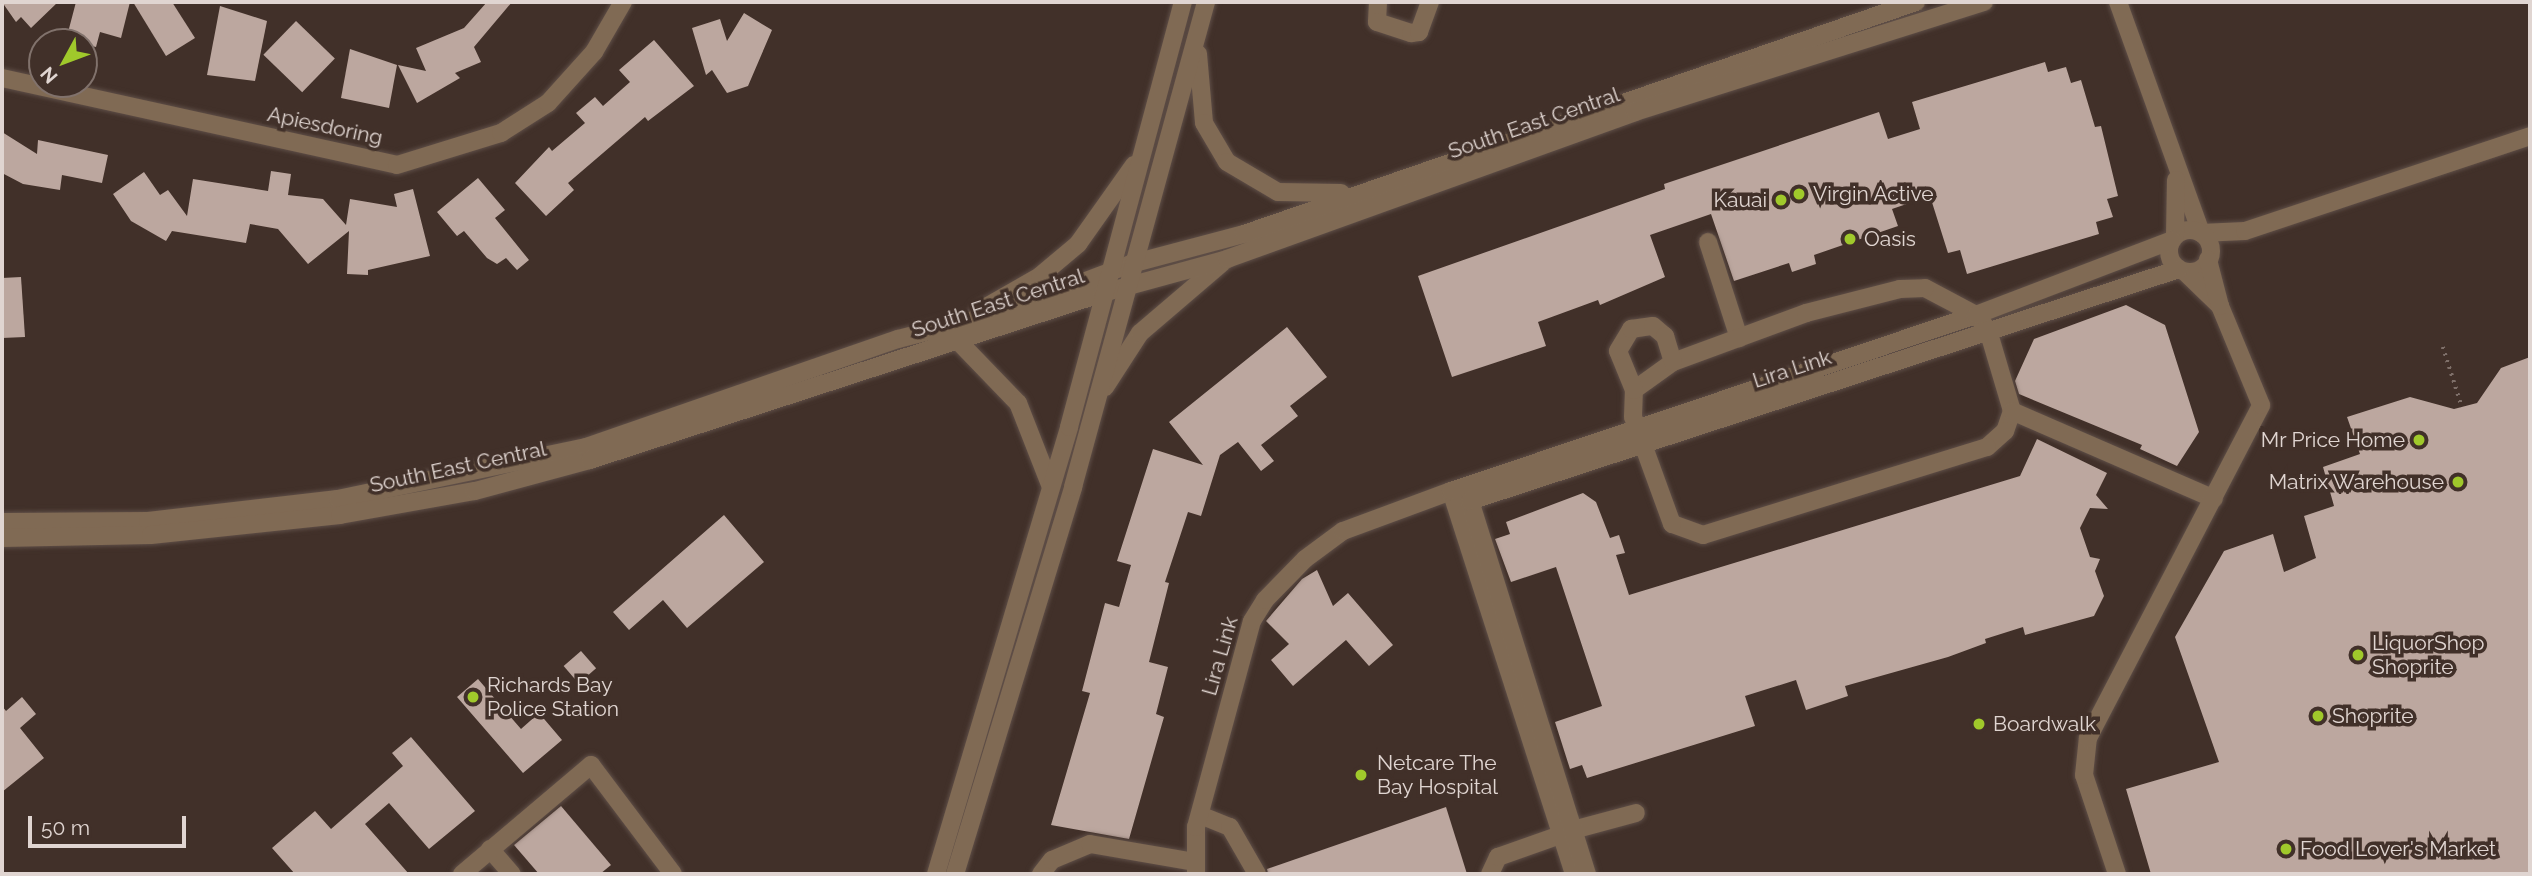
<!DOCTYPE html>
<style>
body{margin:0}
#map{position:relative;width:2532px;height:876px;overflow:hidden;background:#413029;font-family:Raleway,sans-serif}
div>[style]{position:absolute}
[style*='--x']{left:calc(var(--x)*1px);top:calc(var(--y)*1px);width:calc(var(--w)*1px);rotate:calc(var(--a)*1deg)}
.building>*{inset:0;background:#bca79f;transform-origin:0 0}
.path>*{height:3.5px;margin-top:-1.75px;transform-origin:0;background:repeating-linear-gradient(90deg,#7e6f69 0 2px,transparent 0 7px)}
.roads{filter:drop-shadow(0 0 2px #5e4e47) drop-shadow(0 0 2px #5e4e47)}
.minor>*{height:18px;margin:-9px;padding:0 9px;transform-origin:9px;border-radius:9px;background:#806a54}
.minor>.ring{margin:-9px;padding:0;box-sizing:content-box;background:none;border:18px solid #806a54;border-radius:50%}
.dots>*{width:19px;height:19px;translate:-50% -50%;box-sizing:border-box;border:4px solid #413029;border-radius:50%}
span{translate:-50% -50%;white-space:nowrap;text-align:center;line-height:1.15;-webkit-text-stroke:7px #413029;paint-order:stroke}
.street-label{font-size:21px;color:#e0d5d1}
.poi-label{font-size:21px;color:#e0d5d1}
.left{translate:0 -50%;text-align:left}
.right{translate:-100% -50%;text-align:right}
.frame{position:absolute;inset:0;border:4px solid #e0d5d1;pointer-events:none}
.north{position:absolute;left:28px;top:28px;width:70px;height:70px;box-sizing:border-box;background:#413029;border:2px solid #81726c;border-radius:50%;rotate:229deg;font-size:19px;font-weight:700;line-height:28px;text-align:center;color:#e0d5d1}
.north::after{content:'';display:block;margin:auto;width:24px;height:32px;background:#a0c92b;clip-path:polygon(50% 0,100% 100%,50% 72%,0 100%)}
.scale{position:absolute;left:28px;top:816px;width:158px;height:32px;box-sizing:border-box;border:4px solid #e0d5d1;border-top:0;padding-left:9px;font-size:21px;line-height:24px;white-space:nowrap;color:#e0d5d1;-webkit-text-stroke:5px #413029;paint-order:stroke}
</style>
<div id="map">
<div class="building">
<div style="clip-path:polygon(2px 2px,58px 2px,31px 28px,21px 17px,16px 22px)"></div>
<div style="clip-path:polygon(76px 2px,130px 2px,121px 38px,100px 32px,96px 47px,66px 40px)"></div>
<div style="clip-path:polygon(133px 2px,172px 2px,195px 38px,166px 56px)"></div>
<div style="clip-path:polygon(487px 2px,512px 2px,474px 47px,481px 62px,455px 73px,460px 78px,417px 103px,398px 65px,426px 71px,416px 48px,464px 28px)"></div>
<div style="clip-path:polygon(220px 6px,267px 21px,255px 81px,207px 75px)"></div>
<div style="clip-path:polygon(744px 13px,772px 30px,748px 86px,727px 93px,712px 70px,706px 75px,692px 28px,720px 19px,727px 41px)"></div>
<div style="left:296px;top:21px;width:54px;height:47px;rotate:44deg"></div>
<div style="clip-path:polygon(654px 40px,694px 86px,648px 121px,645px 117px,568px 183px,574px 190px,546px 216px,515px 183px,549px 147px,552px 151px,585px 123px,576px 113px,595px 97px,603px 106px,630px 82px,619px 70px)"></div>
<div style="clip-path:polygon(350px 49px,397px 65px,389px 108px,341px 98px)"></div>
<div style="clip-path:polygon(2045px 62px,2048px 72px,2066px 67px,2071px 83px,2081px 80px,2095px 127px,2101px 126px,2118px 196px,2107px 199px,2113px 217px,2096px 222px,2099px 234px,1967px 274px,1960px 250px,1948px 253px,1930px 196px,1892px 209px,1898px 226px,1814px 255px,1816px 264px,1792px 272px,1789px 263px,1734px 281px,1711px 214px,1650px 235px,1665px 277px,1600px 305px,1598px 300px,1538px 322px,1546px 346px,1452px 377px,1418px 276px,1665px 189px,1664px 184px,1879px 112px,1888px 139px,1920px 129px,1912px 102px)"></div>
<div style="clip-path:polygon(2px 132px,37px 154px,38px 140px,108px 155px,102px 183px,62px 175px,60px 190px,23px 184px,2px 173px)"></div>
<div style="clip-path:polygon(271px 171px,291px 174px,288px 195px,323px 199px,346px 225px,350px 199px,397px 207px,394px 194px,413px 189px,430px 256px,368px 270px,368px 275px,347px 274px,349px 231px,308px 264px,278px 229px,250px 224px,246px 243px,172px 231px,166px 241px,131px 221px,113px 194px,144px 172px,160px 195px,168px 190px,187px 216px,193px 179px,268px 191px)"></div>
<div style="clip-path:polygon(478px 178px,505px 210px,495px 218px,529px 260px,517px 270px,506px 258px,497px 264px,487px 258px,464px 231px,457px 236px,437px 212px)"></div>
<div style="clip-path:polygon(21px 277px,25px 337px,2px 338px,2px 278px)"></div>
<div style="clip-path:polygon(2126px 305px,2165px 325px,2199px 432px,2177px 466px,2140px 449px,2142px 445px,2019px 394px,2015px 381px,2034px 339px)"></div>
<div style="clip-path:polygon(1287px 327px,1327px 377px,1290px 406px,1298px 416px,1261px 445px,1274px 461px,1261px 471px,1238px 442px,1220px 455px,1201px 516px,1188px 512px,1165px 582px,1169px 583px,1149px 662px,1168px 667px,1156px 714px,1164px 717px,1129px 839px,1051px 825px,1090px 693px,1082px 691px,1105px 603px,1119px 607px,1131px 565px,1117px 561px,1153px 449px,1203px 465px,1169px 422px)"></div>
<div style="clip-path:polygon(2530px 357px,2530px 874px,2151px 874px,2126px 789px,2219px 762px,2175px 637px,2224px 551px,2273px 534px,2284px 572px,2316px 558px,2304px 516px,2334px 506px,2323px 467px,2360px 454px,2347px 417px,2410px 397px,2454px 409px,2477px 403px,2501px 368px)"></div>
<div style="clip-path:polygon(2037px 439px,2107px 473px,2096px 495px,2108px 509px,2090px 508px,2080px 528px,2090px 557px,2100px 559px,2095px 571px,2104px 596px,2094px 616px,2025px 635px,2023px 627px,1985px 639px,1986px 643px,1948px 657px,1845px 686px,1848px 696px,1806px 710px,1796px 680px,1745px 696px,1755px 726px,1587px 778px,1582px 765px,1570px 769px,1555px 722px,1602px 706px,1556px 567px,1511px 582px,1495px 539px,1510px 534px,1506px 522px,1583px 493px,1596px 502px,1610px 538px,1619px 535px,1625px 553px,1616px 555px,1629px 595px,2020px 476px)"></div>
<div style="clip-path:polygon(724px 515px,764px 562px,687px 628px,663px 600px,629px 630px,613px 612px)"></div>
<div style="clip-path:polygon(1317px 570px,1333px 606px,1348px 593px,1393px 645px,1369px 666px,1346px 640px,1293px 686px,1271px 660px,1289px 644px,1266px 621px,1302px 579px)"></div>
<div style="left:581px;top:651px;width:23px;height:23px;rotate:49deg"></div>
<div style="clip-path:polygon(478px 679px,521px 729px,539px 713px,562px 740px,523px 773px,457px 697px)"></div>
<div style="clip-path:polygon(22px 697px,36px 714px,20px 728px,44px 758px,2px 792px,2px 706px,6px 711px)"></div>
<div style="clip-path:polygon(411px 737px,475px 811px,429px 849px,389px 803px,365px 824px,409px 874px,295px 874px,272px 848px,315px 811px,331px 829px,403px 766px,392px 753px)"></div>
<div style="clip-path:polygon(561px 806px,611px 865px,600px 874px,539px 874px,514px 845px)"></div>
<div style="clip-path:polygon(1446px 807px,1467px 874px,1268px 874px,1267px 869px)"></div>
</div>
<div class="path">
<div style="--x:2443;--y:347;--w:63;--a:72.4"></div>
</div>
<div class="roads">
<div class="minor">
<div style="--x:1378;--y:2;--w:20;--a:93"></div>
<div style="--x:1377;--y:22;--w:36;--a:18"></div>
<div style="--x:1411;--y:33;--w:8;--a:-7"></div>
<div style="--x:1419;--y:32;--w:32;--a:-70"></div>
<div style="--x:2118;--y:2;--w:245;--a:70.2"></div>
<div style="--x:2201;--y:233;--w:44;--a:-2.6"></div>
<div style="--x:2245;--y:231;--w:300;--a:-18.4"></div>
<div style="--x:1198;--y:54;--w:69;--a:85"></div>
<div style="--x:1204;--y:123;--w:45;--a:59.5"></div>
<div style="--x:1227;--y:162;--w:59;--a:30.5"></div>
<div style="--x:1278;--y:192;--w:63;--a:0.9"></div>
<div style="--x:2;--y:78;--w:404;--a:12.4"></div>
<div style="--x:397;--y:165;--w:109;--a:-17.1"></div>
<div style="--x:501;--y:133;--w:56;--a:-32.6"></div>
<div style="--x:548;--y:103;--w:69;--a:-48"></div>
<div style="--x:594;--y:52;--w:58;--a:-59.9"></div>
<div class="ring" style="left:2169px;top:230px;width:24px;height:24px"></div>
<div style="--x:2175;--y:236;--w:56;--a:-89"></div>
<div style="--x:1708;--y:242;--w:101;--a:72.1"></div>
<div style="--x:2185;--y:272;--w:49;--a:44.2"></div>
<div style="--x:1925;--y:288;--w:58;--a:27.9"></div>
<div style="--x:1976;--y:315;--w:19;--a:51"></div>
<div style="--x:1988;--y:330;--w:84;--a:73.5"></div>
<div style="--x:2012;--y:411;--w:21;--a:109"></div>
<div style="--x:2005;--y:431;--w:24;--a:138"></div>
<div style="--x:1987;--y:447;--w:297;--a:162.8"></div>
<div style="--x:1703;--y:535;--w:33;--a:-160"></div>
<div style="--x:1672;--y:524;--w:114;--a:-110"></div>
<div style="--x:1633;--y:417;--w:27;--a:-88"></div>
<div style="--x:1634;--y:390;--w:48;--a:-35.7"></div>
<div style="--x:1673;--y:362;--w:142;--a:-20.2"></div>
<div style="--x:1806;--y:313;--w:97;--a:-14.3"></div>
<div style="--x:1900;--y:289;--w:25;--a:-2"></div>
<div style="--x:979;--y:311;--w:70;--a:-29.8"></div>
<div style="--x:1040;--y:276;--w:50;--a:-40.1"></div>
<div style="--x:1078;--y:244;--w:97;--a:-54.7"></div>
<div style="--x:959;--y:342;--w:85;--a:46"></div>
<div style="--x:1018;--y:403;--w:90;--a:68.6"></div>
<div style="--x:1105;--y:387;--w:64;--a:-57.1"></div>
<div style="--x:1140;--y:333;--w:108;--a:-40.5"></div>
<div style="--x:1634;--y:390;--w:42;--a:-112.3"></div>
<div style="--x:1618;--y:351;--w:26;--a:-59"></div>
<div style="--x:1631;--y:329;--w:22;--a:-8"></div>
<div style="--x:1653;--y:326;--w:16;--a:40"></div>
<div style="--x:1665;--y:336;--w:27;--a:73"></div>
<div style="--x:2012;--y:411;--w:220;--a:23.5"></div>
<div style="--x:2;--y:522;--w:146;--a:-0.4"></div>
<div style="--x:148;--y:521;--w:191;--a:-6.6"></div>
<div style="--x:338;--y:499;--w:253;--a:-11.8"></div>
<div style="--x:586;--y:447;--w:330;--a:-19.1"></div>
<div style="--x:898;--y:339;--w:106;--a:-14.2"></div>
<div style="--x:1001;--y:313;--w:139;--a:-20.7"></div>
<div style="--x:1131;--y:264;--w:117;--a:-14.9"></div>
<div style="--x:1244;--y:234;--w:711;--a:-19.05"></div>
<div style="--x:2;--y:538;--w:149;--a:-1.2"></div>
<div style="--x:151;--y:535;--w:190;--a:-6"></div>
<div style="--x:340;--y:515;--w:137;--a:-10.1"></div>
<div style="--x:475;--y:491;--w:119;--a:-15.1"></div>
<div style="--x:590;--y:460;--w:539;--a:-18.03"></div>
<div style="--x:1103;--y:293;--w:129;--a:-15.3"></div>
<div style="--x:1227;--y:259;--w:434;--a:-19.8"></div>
<div style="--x:1635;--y:112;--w:366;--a:-17.5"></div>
<div style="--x:1200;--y:815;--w:32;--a:22"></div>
<div style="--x:1230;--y:827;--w:54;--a:60.1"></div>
<div style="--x:1573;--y:830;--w:65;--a:-15.1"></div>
<div style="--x:490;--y:849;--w:33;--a:49"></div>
<div style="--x:462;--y:874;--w:169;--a:-40.2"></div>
<div style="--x:591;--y:765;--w:136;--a:53"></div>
<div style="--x:936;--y:874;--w:466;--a:-73.4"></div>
<div style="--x:1069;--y:427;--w:440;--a:-75"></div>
<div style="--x:955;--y:874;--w:405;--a:-73"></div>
<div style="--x:1073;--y:487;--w:503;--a:-74.66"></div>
<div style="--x:1041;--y:874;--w:18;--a:-52"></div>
<div style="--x:1052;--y:860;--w:41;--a:-22.8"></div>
<div style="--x:1090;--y:844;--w:107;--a:9.7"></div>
<div style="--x:1196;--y:874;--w:47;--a:-90"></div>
<div style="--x:1196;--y:827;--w:213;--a:-74.8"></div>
<div style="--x:1252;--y:621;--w:25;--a:-58"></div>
<div style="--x:1265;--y:600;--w:57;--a:-45.7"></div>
<div style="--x:1305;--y:559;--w:47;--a:-36.4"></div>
<div style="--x:1343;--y:531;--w:115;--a:-20.3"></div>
<div style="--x:1490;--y:874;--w:19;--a:-65"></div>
<div style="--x:1498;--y:857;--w:66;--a:-19.5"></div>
<div style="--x:1574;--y:874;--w:402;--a:-107.8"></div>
<div style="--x:1451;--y:491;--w:554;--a:-18.53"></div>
<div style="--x:1976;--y:315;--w:210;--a:-20.9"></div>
<div style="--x:1587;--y:874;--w:391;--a:-107.4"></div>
<div style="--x:1470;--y:501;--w:746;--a:-18.12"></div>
<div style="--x:2117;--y:874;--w:104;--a:-108.4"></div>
<div style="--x:2084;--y:775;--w:37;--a:-84"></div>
<div style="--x:2088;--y:738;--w:375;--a:-62.5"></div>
<div style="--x:2261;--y:405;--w:107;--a:-112.5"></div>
<div style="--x:2220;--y:306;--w:48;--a:-104.6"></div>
</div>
</div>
<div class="dots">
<div style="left:1799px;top:194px;background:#a0c92b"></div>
<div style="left:1781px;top:200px;background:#a0c92b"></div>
<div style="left:1850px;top:239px;background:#a0c92b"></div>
<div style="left:2419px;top:440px;background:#a0c92b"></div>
<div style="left:2458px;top:482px;background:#a0c92b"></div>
<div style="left:2358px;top:655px;background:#a0c92b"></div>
<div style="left:473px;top:697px;background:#a0c92b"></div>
<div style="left:2318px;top:716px;background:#a0c92b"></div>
<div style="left:1979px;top:724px;background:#a0c92b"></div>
<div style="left:1361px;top:775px;background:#a0c92b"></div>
<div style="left:2286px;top:849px;background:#a0c92b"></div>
</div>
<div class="street-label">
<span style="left:1534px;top:123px;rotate:-19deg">South East Central</span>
<span style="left:325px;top:126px;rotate:12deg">Apiesdoring</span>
<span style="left:998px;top:303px;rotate:-18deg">South East Central</span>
<span style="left:1792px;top:369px;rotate:-18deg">Lira Link</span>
<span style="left:458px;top:467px;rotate:-12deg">South East Central</span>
<span style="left:1220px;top:656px;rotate:-74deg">Lira Link</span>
</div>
<div class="poi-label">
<span class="left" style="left:1813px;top:194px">Virgin Active</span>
<span class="right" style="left:1767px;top:200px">Kauai</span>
<span class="left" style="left:1864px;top:239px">Oasis</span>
<span class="right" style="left:2405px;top:440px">Mr Price Home</span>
<span class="right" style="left:2444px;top:482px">Matrix Warehouse</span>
<span class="left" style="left:2372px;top:655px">LiquorShop<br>Shoprite</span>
<span class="left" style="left:487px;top:697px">Richards Bay<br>Police Station</span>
<span class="left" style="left:2332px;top:716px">Shoprite</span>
<span class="left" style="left:1993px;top:724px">Boardwalk</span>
<span class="left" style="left:1377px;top:775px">Netcare The<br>Bay Hospital</span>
<span class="left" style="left:2300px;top:849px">Food Lover's Market</span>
</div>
<div class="frame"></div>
<div class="north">N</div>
<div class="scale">50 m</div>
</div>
